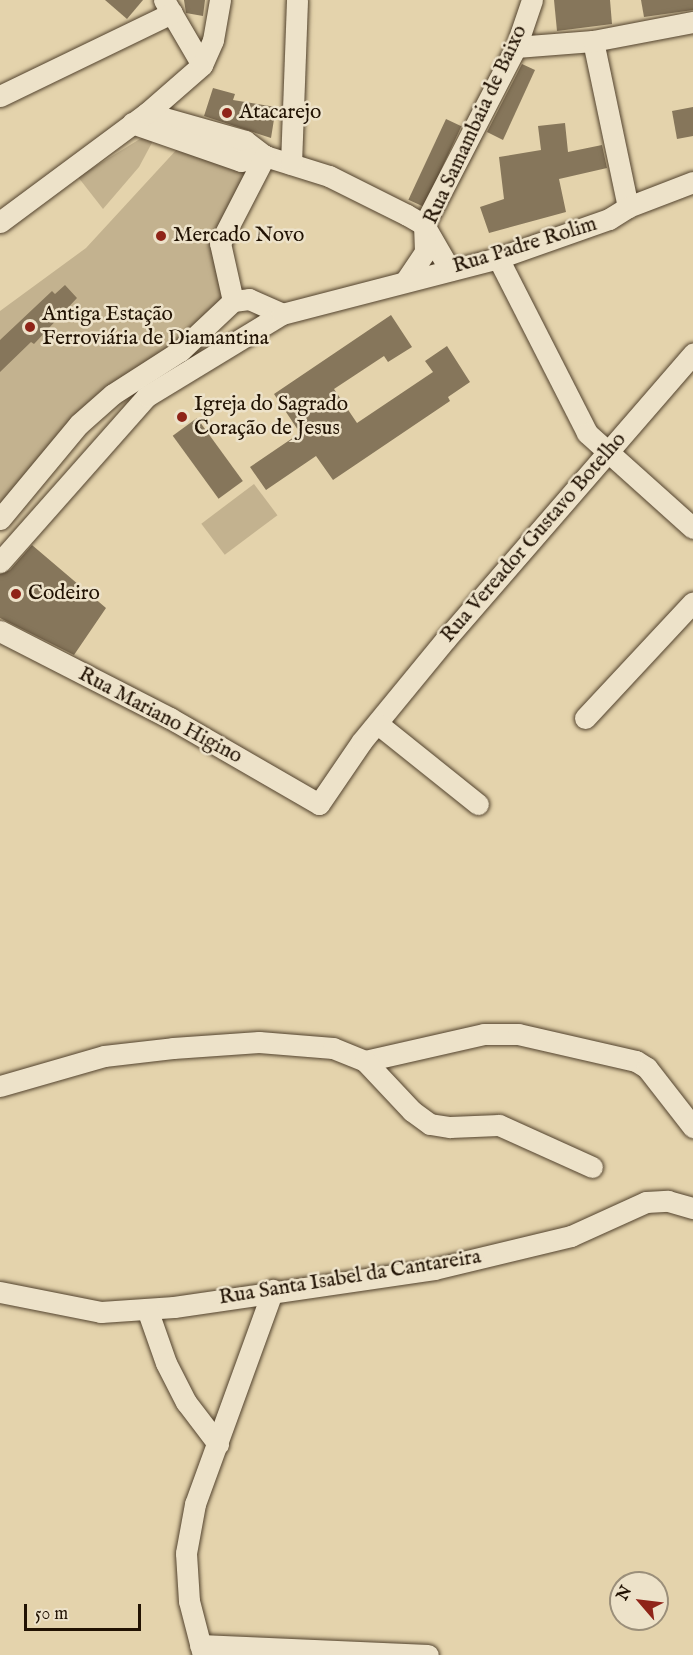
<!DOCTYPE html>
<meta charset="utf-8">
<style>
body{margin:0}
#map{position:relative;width:693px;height:1655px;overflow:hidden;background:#e4d3ac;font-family:"IM FELL English",serif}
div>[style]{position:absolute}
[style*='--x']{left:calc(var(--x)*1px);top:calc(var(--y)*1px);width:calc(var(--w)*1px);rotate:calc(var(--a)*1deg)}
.green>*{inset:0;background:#c3b28f;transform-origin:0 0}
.building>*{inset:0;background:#86765b;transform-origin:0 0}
.roads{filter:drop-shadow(0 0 2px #52422d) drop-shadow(0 0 2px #52422d)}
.minor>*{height:21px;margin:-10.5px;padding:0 10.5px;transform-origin:10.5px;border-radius:10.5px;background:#ede2c9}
.dots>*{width:16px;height:16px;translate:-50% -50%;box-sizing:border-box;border:3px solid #ede2c9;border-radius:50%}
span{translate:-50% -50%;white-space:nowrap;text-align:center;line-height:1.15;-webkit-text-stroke:5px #ede2c9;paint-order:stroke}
.poi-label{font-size:21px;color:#211203}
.left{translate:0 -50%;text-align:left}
.street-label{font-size:21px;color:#211203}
.north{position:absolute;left:609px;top:1571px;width:60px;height:60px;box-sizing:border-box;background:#ede2c9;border:2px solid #9b8f7a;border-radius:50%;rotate:298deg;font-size:16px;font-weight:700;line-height:24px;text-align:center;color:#211203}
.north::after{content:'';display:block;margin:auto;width:21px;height:27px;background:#8f2418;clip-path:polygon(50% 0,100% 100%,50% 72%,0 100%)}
.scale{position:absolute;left:24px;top:1604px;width:117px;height:27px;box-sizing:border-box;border:3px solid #211203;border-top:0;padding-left:8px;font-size:18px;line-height:21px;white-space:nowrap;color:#211203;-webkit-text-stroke:4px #ede2c9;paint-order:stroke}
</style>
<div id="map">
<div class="green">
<div style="clip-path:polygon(148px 134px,154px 139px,139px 167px,103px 209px,78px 177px)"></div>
<div style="clip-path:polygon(179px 147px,247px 171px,213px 241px,224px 300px,0 511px,0 311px,86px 248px)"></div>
<div style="left:254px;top:484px;width:39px;height:66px;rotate:53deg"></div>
</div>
<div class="building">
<div style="clip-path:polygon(105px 0,143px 0,127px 19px)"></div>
<div style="clip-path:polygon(184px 0,205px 0,203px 16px,186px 13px)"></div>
<div style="clip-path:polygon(554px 0,610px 0,612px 24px,557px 31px)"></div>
<div style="clip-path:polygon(641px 0,693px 0,693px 10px,644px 17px)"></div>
<div style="clip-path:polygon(522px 64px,535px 70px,503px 140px,487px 132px)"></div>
<div style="clip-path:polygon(213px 88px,235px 94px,233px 100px,276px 107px,271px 138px,204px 116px)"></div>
<div style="clip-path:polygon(693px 107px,693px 136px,677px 139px,672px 111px)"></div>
<div style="left:446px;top:119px;width:17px;height:89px;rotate:25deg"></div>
<div style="clip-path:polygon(565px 123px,568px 152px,602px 145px,607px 168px,559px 179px,566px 212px,489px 233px,480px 207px,504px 199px,499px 157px,541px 150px,538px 126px)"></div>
<div style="clip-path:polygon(65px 285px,77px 298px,34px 344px,31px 342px,0 372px,0 340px,52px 291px,55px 294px)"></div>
<div style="clip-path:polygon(391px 315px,412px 347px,388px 362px,384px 356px,334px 389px,357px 423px,433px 372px,425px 361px,447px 346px,470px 382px,448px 397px,450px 401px,333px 480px,316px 456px,266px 490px,250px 467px,300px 433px,274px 394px)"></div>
<div style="left:197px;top:418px;width:78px;height:30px;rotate:54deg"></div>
<div style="clip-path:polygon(32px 545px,106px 608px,74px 655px,0 618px,0 574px,10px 570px)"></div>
</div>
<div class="roads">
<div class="minor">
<div style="--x:164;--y:0;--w:75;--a:59.7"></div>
<div style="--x:593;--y:41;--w:170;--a:78.1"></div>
<div style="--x:516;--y:47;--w:77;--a:-4.5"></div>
<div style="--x:593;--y:41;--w:102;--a:-10.8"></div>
<div style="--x:0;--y:96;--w:191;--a:-25.8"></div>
<div style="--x:147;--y:113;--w:102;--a:15.9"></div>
<div style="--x:245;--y:141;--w:25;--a:37"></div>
<div style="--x:265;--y:156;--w:67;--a:17.4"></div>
<div style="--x:329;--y:176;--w:87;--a:26.6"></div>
<div style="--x:407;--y:215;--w:20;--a:30"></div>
<div style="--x:424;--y:225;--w:52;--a:60"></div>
<div style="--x:132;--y:123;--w:115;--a:19.2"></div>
<div style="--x:241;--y:161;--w:25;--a:-12"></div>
<div style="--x:291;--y:164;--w:164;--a:-87.9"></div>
<div style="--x:0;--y:222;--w:183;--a:-36.6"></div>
<div style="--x:147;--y:113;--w:73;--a:-41.1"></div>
<div style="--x:202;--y:65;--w:27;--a:-66"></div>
<div style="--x:213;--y:40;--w:41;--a:-80.1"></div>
<div style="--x:498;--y:258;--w:196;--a:63"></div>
<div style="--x:587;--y:433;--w:142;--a:41.9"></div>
<div style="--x:406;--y:280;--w:34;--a:-56"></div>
<div style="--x:425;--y:252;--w:27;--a:-92"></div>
<div style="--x:424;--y:225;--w:200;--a:-62.7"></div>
<div style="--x:516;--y:47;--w:50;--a:-71.2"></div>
<div style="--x:233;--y:301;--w:59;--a:-102.6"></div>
<div style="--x:220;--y:243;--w:98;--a:-62.7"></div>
<div style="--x:0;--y:519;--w:124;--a:-50.3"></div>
<div style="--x:79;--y:424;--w:45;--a:-41.4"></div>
<div style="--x:113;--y:394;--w:80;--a:-32.7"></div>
<div style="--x:180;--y:351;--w:73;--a:-43.3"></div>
<div style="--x:233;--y:301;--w:16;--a:-7"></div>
<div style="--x:249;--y:299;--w:36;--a:24"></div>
<div style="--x:0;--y:562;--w:222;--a:-48.5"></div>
<div style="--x:147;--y:396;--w:158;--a:-31.3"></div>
<div style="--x:282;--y:314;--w:223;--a:-14.5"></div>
<div style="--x:498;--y:258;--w:118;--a:-19.4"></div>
<div style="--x:609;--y:219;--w:22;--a:-32"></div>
<div style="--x:628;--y:207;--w:70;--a:-21"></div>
<div style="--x:0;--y:631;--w:191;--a:27.1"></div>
<div style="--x:170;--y:718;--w:172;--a:30"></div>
<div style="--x:319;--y:804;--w:76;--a:-55.7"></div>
<div style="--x:362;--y:741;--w:131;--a:-50.6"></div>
<div style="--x:445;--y:640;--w:379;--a:-49.1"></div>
<div style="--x:585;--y:718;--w:158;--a:-47"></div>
<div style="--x:378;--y:724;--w:128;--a:38.7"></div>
<div style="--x:365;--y:1061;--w:122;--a:-12.8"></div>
<div style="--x:484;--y:1034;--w:34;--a:0"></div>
<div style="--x:518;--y:1034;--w:121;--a:12.9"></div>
<div style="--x:636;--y:1061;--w:13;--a:32"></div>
<div style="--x:647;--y:1068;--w:75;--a:52.1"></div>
<div style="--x:0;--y:1086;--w:108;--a:-16.1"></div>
<div style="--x:104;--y:1056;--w:69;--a:-6.6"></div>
<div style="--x:173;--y:1048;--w:86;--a:-4"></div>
<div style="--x:259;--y:1042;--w:74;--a:4.6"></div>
<div style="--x:333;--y:1048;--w:35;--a:22"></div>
<div style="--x:365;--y:1061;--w:69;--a:46.8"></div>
<div style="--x:412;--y:1111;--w:22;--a:36"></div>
<div style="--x:430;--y:1124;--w:20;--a:9"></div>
<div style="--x:450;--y:1127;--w:49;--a:-2.3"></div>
<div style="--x:499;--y:1125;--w:102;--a:24.3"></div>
<div style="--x:0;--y:1292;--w:103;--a:11.2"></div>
<div style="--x:101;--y:1312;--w:73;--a:-3.9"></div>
<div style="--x:174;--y:1307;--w:263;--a:-8.3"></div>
<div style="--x:434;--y:1269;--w:141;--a:-13.5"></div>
<div style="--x:571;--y:1236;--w:82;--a:-24.4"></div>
<div style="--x:646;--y:1202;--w:22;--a:-3"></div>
<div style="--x:668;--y:1201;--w:26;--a:16"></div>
<div style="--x:147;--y:1309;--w:57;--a:70.6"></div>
<div style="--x:166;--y:1363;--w:44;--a:62.9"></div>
<div style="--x:186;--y:1402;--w:53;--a:52.7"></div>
<div style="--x:200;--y:1645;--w:228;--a:2.5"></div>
<div style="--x:203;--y:1655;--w:56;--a:-104.5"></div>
<div style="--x:189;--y:1601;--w:48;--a:-93.6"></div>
<div style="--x:186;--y:1553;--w:50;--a:-79.6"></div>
<div style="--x:195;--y:1504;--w:228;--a:-70"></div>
</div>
</div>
<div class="dots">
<div style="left:227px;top:113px;background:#8f2418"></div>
<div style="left:161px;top:236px;background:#8f2418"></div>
<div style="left:30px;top:327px;background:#8f2418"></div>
<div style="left:182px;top:417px;background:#8f2418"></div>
<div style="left:16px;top:594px;background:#8f2418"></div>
</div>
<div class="poi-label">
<span class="left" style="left:239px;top:113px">Atacarejo</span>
<span class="left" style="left:173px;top:236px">Mercado Novo</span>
<span class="left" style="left:42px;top:327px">Antiga Estação<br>Ferroviária de Diamantina</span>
<span class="left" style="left:194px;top:417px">Igreja do Sagrado<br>Coração de Jesus</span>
<span class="left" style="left:28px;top:594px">Codeiro</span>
</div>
<div class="street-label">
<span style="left:476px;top:125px;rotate:-65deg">Rua Samambaia de Baixo</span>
<span style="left:525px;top:246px;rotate:-17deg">Rua Padre Rolim</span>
<span style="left:534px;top:538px;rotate:-49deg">Rua Vereador Gustavo Botelho</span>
<span style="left:160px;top:716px;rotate:28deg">Rua Mariano Higino</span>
<span style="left:350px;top:1278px;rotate:-9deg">Rua Santa Isabel da Cantareira</span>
</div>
<div class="north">N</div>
<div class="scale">50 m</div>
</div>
